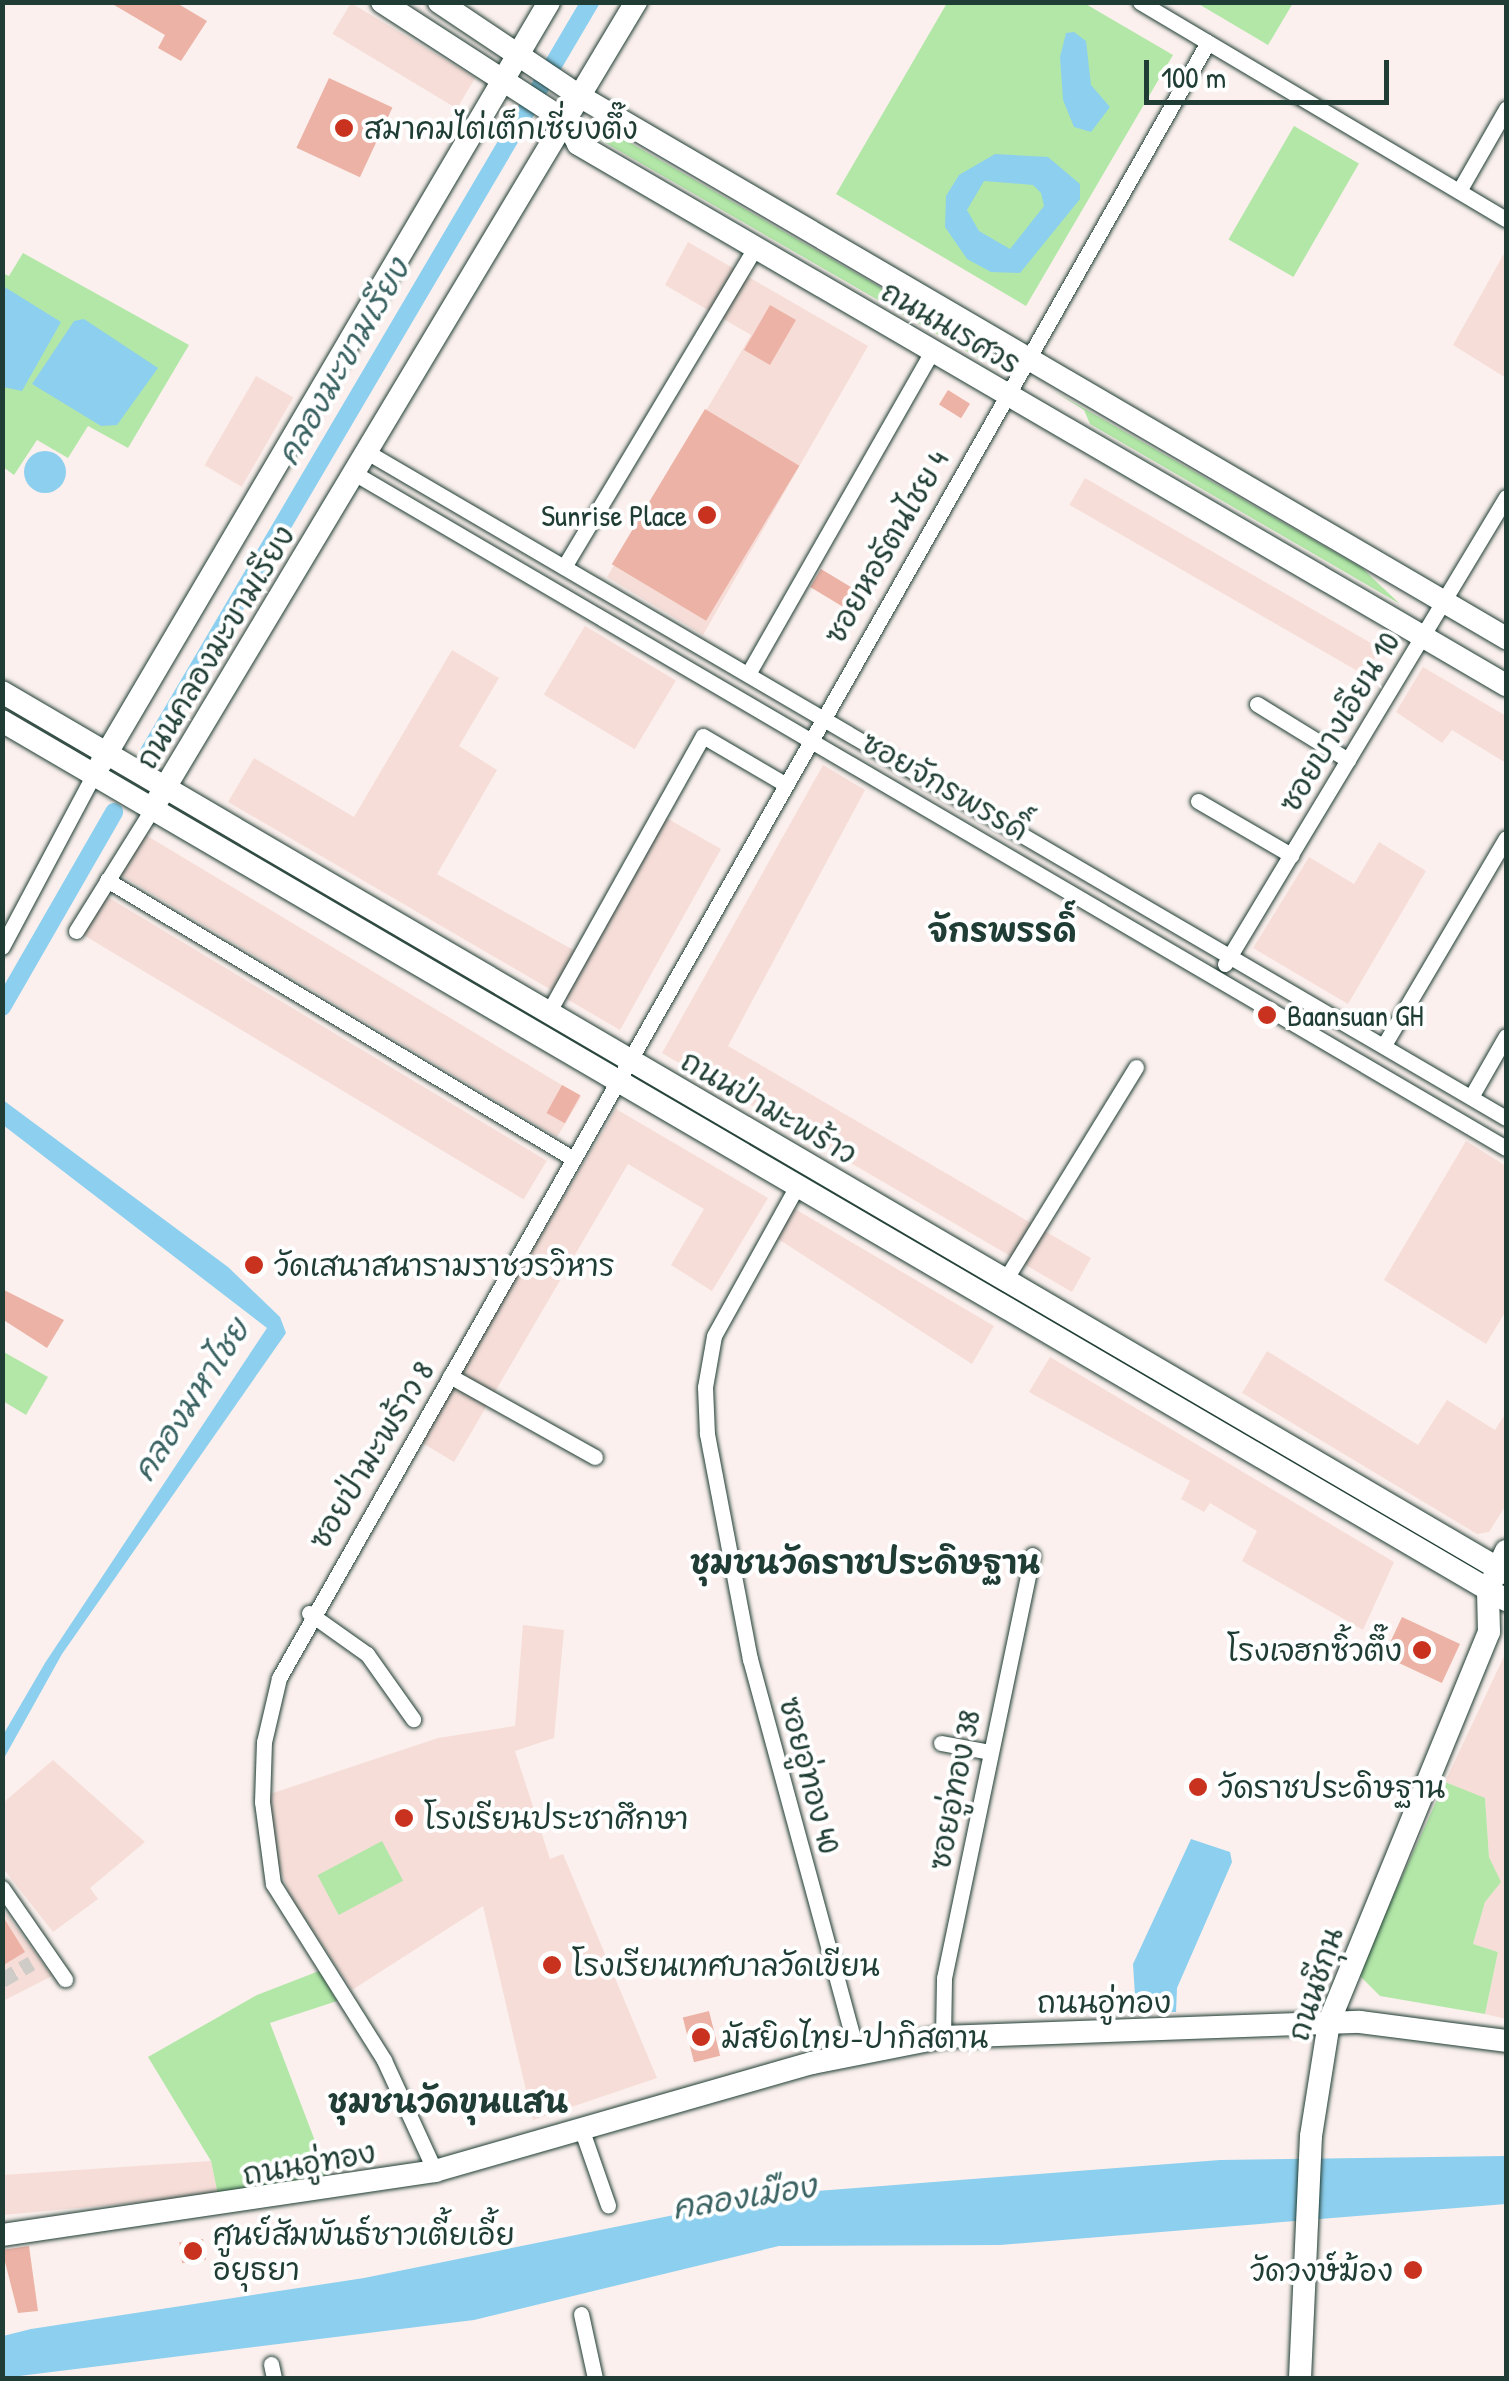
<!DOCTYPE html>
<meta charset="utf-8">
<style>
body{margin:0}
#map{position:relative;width:1509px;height:2381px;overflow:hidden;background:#fbf0ed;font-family:"Patrick Hand","Playpen Sans Thai",sans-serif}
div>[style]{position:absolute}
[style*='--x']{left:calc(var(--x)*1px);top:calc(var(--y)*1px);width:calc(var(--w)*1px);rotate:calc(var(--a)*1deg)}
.built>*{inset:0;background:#f6ddd8;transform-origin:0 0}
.green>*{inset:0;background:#b3e7a8;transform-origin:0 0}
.water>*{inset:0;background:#8dcfee}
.round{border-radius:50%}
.canal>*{height:18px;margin:-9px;padding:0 9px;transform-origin:9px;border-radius:9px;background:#8dcfee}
.building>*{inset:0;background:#ecb2a6;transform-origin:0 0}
.street-tunnel>*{height:15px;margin-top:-7.5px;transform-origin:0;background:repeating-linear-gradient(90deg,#cfccc8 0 15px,transparent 0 23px)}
.roads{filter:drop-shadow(0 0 2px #1f3d34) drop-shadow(0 0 2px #1f3d34)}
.street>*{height:15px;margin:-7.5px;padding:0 7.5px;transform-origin:7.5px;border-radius:7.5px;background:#fff}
.secondary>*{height:22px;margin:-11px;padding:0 11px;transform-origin:11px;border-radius:11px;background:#fff}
.dots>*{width:28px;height:28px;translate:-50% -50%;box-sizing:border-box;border:5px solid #fff;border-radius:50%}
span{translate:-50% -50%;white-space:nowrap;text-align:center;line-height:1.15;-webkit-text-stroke:8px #fff;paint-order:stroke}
.poi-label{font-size:30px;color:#1f3d34}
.left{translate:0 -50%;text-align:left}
.right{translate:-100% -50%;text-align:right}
.street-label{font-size:30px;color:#1f3d34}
.water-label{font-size:32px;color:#3a6262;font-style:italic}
.neighbourhood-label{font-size:32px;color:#1f3d34;font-weight:700}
.frame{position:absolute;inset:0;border:5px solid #1f3d34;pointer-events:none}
.scale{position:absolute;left:1144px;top:60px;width:245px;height:45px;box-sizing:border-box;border:5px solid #1f3d34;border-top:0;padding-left:12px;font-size:30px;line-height:35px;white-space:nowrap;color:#1f3d34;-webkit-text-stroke:8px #fff;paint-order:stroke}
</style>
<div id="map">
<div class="built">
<div style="left:351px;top:3px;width:145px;height:36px;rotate:31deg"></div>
<div style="clip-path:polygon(688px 242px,868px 346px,703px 635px,607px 577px,751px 335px,665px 285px)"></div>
<div style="clip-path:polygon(1506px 250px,1506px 378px,1453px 345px)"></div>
<div style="left:256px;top:376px;width:43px;height:103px;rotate:30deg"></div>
<div style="left:1085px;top:478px;width:341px;height:31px;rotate:30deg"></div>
<div style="left:585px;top:626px;width:106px;height:80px;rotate:31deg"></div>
<div style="clip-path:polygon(452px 650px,499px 678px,459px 746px,497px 770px,437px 874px,586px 957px,663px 816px,721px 849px,620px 1030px,228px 802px,254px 758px,354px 817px)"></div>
<div style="clip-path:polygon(1423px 667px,1506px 716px,1506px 763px,1452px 730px,1442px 743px,1396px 712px)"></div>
<div style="clip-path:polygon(823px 765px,865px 790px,728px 1046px,1091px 1258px,1072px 1292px,662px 1053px)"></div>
<div style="left:139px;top:831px;width:516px;height:47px;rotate:31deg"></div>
<div style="clip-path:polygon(1379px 842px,1426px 871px,1348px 1004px,1253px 948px,1309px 857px,1354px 884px)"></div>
<div style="left:101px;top:893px;width:520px;height:45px;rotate:31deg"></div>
<div style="clip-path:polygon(616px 1109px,768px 1198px,712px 1291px,671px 1265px,704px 1209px,628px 1164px,454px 1462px,419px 1441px)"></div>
<div style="clip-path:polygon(1466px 1141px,1506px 1166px,1506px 1311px,1486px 1344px,1384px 1280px)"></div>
<div style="clip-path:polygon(790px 1206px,994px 1326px,972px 1364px,772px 1235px)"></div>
<div style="clip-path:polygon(1267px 1351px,1418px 1445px,1447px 1400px,1495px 1430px,1506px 1413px,1506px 1505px,1489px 1532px,1477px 1534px,1242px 1393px)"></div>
<div style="clip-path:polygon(1050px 1357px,1394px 1562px,1363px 1630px,1242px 1561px,1257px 1531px,1210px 1503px,1204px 1512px,1181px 1499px,1190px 1481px,1029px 1392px)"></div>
<div style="clip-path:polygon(523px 1625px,564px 1630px,554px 1738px,515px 1751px,550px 1859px,563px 1854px,657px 2078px,533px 2120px,483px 1906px,352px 1990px,289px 1894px,272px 1846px,267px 1795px,438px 1738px,515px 1726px)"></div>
<div style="clip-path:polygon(1506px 1652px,1506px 2019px,1485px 2014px,1498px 1952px,1473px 1944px,1485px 1902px,1500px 1882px,1489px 1857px,1485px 1799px,1445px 1782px)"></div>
<div style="clip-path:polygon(53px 1760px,145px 1842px,90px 1888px,98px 1899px,53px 1932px,2px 1867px,3px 1803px)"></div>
<div style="clip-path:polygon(2px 1908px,52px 1976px,3px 2001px,2px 2001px)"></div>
<div style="clip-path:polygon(211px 2161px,218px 2195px,3px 2215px,3px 2175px)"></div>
</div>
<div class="green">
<div style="clip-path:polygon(947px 3px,1084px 3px,1173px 55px,1026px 306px,836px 194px)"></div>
<div style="clip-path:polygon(1197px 3px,1293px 3px,1268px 45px)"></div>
<div style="left:1294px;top:126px;width:75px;height:131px;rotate:30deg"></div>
<div style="clip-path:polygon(603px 127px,942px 323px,982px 360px,597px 138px)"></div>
<div style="clip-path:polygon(23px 253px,189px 345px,128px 448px,88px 426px,68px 458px,37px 440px,14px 475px,3px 467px,2px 273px,9px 276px)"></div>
<div style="clip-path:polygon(1052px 390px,1362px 568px,1400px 604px,1090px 424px,1084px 410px)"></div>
<div style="clip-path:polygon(2px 1351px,48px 1377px,26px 1415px,3px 1401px)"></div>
<div style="clip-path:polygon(1445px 1782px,1485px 1798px,1489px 1857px,1501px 1882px,1485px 1902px,1473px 1944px,1498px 1952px,1485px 2014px,1380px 1996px,1358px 1974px)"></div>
<div style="left:382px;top:1841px;width:45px;height:73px;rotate:62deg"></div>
<div style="clip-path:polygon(319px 1971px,337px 2001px,270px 2023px,328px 2175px,218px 2195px,211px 2161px,148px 2057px,257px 1995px)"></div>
</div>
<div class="water">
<div style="clip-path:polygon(1074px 32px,1086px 41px,1091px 85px,1110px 107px,1091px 132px,1074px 127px,1063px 100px,1060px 57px,1066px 33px)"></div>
<div style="clip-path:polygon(evenodd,995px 154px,1048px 157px,1080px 184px,1080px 199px,1020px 273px,991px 272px,967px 259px,945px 227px,946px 196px,959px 175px,995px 154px,984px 181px,1033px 185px,1041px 193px,1044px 206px,1010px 249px,979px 231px,967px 210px,984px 181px)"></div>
<div style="clip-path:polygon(3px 286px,61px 322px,22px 391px,3px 387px)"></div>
<div style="clip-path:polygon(84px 319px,158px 368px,117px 425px,101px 426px,32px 384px,74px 321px)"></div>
<div class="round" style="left:24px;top:451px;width:42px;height:42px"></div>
<div style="clip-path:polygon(3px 1100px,228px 1267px,280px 1317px,286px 1333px,62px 1654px,3px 1760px,3px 1735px,45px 1663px,267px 1328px,3px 1125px)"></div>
<div style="clip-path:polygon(1191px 1839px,1230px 1852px,1232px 1862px,1177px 1988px,1176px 2012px,1136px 2011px,1133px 1964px)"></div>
<div style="clip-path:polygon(1506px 2156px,1506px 2204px,1000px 2245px,779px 2246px,474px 2320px,3px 2378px,3px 2336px,31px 2329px,364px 2278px,778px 2194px,1220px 2160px)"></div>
</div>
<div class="canal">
<div style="--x:149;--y:752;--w:870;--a:-59.54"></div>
<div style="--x:2;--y:1007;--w:225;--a:-60.1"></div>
</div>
<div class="building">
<div style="clip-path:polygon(109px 2px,175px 2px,207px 21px,181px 61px,158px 48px,165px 35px)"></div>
<div style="left:329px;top:78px;width:70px;height:77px;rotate:25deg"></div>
<div style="left:770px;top:305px;width:30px;height:52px;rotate:30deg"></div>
<div style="left:948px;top:390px;width:26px;height:17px;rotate:32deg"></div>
<div style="left:705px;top:409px;width:110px;height:181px;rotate:31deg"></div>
<div style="left:821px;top:569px;width:43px;height:21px;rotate:31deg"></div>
<div style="left:562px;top:1085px;width:21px;height:32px;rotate:29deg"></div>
<div style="clip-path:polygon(2px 1289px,64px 1320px,47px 1348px,2px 1319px)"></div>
<div style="left:1402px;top:1617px;width:64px;height:43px;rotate:25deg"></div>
<div style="clip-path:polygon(2px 1915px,25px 1952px,2px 1966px)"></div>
<div style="left:709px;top:2011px;width:46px;height:27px;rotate:76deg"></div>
<div style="left:203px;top:2239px;width:21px;height:24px;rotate:82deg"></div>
<div style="clip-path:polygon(29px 2246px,38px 2311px,18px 2313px,2px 2250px)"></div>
</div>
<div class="street-tunnel">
<div style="--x:2;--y:1980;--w:34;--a:-30"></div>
</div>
<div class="roads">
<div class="street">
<div style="--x:1140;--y:2;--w:425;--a:30.7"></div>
<div style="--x:1459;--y:191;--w:95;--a:-60.2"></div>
<div style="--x:367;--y:452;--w:1319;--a:30.32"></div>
<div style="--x:354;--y:473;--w:1335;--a:30.37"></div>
<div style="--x:564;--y:567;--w:372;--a:-59.1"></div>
<div style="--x:748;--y:674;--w:372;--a:-60.3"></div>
<div style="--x:1257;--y:704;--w:107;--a:31.6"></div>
<div style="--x:1198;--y:801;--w:108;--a:30.1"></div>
<div style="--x:107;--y:880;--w:542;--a:30.87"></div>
<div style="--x:76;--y:931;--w:145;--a:-58"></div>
<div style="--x:2;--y:947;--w:196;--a:-62"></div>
<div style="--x:1225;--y:964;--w:545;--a:-58.96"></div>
<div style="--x:548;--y:1013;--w:317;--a:-60.8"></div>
<div style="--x:703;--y:736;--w:93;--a:30.4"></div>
<div style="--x:1384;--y:1045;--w:240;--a:-59.5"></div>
<div style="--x:1471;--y:1097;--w:70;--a:-60.2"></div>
<div style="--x:797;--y:1186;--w:171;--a:119"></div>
<div style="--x:714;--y:1336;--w:52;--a:100"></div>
<div style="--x:705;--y:1387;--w:47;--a:87.6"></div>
<div style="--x:707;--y:1434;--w:229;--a:79.2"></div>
<div style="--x:750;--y:1659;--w:407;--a:74.8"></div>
<div style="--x:1005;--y:1280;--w:250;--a:-58.4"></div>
<div style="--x:450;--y:1376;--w:166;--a:29.2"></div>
<div style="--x:309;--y:1613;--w:71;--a:35.3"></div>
<div style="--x:367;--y:1654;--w:80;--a:54.7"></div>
<div style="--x:941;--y:1743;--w:50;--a:10.4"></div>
<div style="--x:2;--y:1888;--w:111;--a:55.3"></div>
<div style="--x:943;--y:2037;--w:59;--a:-89"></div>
<div style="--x:944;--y:1978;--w:432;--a:-78.2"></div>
<div style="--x:581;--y:2128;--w:82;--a:70.7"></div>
<div style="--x:435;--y:2171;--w:122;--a:-114.7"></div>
<div style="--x:384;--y:2060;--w:208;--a:-122.2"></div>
<div style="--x:273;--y:1884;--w:83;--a:-97.6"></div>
<div style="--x:262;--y:1802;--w:60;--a:-88.1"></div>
<div style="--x:264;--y:1742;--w:66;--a:-76.8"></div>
<div style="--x:279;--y:1678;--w:1881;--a:-60.41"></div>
<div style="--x:581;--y:2314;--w:66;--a:77.7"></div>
<div style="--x:271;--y:2364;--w:14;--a:78"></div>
</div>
<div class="secondary">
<div style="--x:382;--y:2;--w:219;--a:32.9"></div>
<div style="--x:566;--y:121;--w:26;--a:62"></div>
<div style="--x:578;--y:144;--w:1074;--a:30.24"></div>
<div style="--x:439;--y:2;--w:171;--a:33.8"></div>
<div style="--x:581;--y:97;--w:1072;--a:30.32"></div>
<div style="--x:2;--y:692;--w:1743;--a:30.36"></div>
<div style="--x:2;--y:721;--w:1742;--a:30.3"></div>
<div style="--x:101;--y:763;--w:883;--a:-59.51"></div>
<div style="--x:157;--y:801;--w:932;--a:-59.06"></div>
<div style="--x:2;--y:2235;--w:438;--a:-8.4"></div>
<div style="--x:435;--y:2171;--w:392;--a:-16"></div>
<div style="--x:812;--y:2063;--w:134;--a:-11.2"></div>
<div style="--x:943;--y:2037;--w:417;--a:-2.1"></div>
<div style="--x:1360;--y:2022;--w:147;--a:7.4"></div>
<div style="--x:1300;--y:2378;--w:242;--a:-87.4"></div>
<div style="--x:1311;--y:2136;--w:115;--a:-81"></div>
<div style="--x:1329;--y:2022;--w:422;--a:-67.7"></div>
<div style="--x:1489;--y:1632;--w:42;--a:-91.4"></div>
<div style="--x:1488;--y:1590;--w:43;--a:-65.2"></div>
</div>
</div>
<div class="dots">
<div style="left:344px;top:128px;background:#c8321e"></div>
<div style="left:707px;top:515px;background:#c8321e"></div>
<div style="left:1267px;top:1015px;background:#c8321e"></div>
<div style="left:254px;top:1265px;background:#c8321e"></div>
<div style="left:1422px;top:1650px;background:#c8321e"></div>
<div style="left:1198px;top:1787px;background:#c8321e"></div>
<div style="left:404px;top:1818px;background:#c8321e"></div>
<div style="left:552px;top:1965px;background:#c8321e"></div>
<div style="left:701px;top:2037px;background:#c8321e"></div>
<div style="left:193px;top:2251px;background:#c8321e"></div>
<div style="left:1413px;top:2270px;background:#c8321e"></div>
</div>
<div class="poi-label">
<span class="left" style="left:364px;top:128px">สมาคมไต่เต็กเซี่ยงตึ๊ง</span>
<span class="right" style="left:687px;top:515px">Sunrise Place</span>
<span class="left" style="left:1287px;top:1015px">Baansuan GH</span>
<span class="left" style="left:274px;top:1265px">วัดเสนาสนารามราชวรวิหาร</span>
<span class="right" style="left:1402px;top:1650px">โรงเจฮกซิ้วตึ๊ง</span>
<span class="left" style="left:1218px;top:1787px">วัดราชประดิษฐาน</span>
<span class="left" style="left:424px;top:1818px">โรงเรียนประชาศึกษา</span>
<span class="left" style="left:572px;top:1965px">โรงเรียนเทศบาลวัดเขียน</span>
<span class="left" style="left:721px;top:2037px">มัสยิดไทย–ปากิสตาน</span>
<span class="left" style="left:213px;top:2251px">ศูนย์สัมพันธ์ชาวเตี้ยเอี้ย<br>อยุธยา</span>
<span class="right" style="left:1393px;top:2270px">วัดวงษ์ฆ้อง</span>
</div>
<div class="street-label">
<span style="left:951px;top:327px;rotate:30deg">ถนนนเรศวร</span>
<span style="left:886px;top:547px;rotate:-60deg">ซอยหอรัตนไชย 4</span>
<span style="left:215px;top:647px;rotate:-59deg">ถนนคลองมะขามเรียง</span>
<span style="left:1339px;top:722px;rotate:-59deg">ซอยบางเอียน 10</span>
<span style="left:945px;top:786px;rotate:30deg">ซอยจักรพรรดิ์</span>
<span style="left:769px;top:1107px;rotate:30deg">ถนนป่ามะพร้าว</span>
<span style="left:371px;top:1455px;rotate:-59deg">ซอยป่ามะพร้าว 8</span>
<span style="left:810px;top:1775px;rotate:75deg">ซอยอู่ทอง 40</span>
<span style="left:954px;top:1790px;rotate:-79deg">ซอยอู่ทอง 38</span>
<span style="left:1315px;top:1984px;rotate:-72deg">ถนนชีกุน</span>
<span style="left:1104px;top:2002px">ถนนอู่ทอง</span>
<span style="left:309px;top:2163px;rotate:-10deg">ถนนอู่ทอง</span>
</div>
<div class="water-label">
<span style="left:343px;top:362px;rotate:-60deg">คลองมะขามเรียง</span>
<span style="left:191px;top:1400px;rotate:-57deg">คลองมหาไชย</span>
<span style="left:744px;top:2197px;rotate:-9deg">คลองเมือง</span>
</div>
<div class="neighbourhood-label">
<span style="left:1002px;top:931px">จักรพรรดิ์</span>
<span style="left:865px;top:1563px">ชุมชนวัดราชประดิษฐาน</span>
<span style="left:448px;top:2102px">ชุมชนวัดขุนแสน</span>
</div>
<div class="frame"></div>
<div class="scale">100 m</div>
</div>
